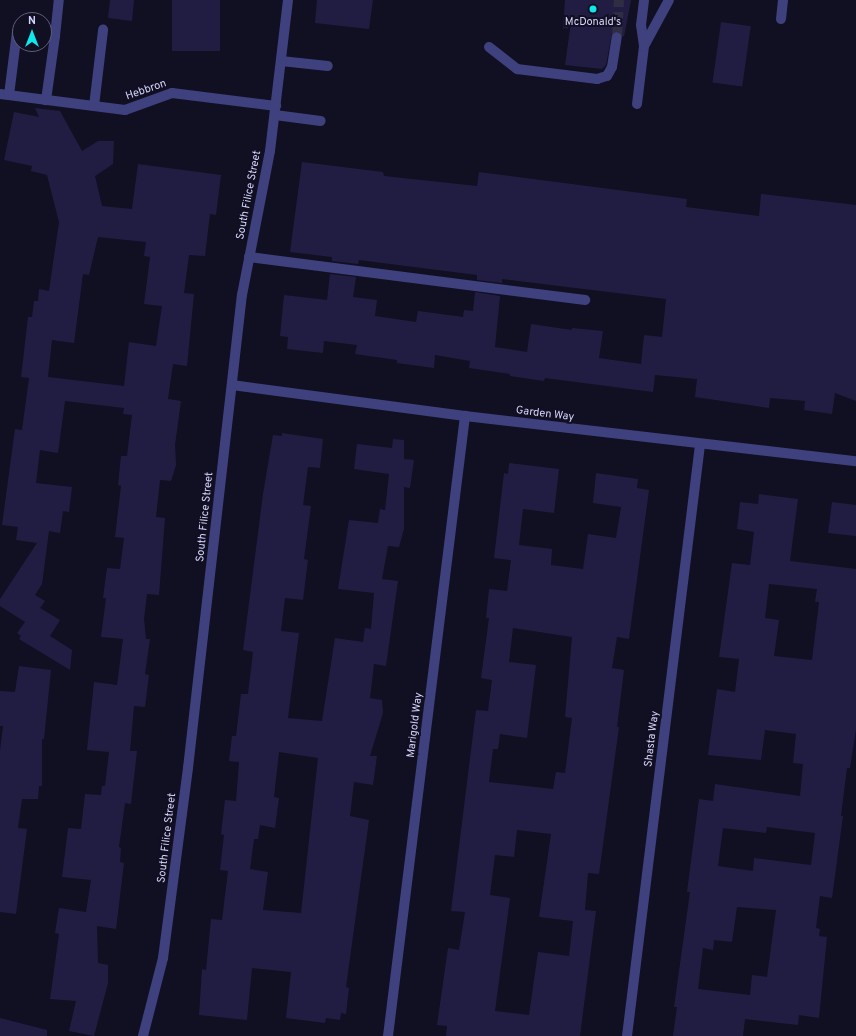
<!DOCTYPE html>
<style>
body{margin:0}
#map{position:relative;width:856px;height:1036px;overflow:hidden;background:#110f22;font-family:Overpass,sans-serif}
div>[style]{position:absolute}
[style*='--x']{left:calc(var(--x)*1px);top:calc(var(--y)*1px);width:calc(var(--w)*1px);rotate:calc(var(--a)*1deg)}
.building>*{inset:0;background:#211d42;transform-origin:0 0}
.minor-tunnel>*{height:10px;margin-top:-5px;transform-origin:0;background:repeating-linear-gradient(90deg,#2e2d43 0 10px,transparent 0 15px)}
.minor>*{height:10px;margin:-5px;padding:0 5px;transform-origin:5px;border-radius:5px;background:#3e417e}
.dots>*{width:11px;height:11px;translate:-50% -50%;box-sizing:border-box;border:2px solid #110f22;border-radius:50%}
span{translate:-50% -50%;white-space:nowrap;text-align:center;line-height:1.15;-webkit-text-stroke:4px #110f22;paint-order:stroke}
.poi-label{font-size:11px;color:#d5d4fc}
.street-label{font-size:11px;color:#d5d4fc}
.north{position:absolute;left:12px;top:12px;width:40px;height:40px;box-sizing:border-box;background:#110f22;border:1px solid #5f5e79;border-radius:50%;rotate:0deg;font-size:11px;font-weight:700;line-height:16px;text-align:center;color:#d5d4fc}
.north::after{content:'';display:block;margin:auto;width:14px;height:18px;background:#10e7eb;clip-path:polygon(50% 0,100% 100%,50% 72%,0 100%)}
</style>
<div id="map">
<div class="building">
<div style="clip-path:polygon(110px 0,134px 0,132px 21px,108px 18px)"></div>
<div style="left:172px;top:0;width:48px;height:51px"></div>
<div style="clip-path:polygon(317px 0,373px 0,369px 29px,315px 23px)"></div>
<div style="clip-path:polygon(565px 0,631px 0,624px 37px,618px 31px,612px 33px,606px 65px,602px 69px,565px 65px,570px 29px,563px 28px)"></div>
<div style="left:721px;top:22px;width:30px;height:61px;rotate:8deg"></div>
<div style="clip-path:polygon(evenodd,35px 108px,60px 111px,82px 151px,98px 141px,114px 141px,113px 164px,95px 176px,102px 206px,132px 209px,138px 164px,221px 175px,216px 215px,210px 214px,205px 256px,189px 255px,184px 293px,194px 294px,187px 366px,173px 364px,168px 399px,181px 401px,175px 445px,176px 465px,171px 481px,160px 480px,156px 517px,165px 518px,159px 595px,147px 594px,144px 619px,146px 639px,150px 639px,145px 674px,149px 675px,145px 707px,134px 706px,130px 751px,137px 751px,131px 804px,125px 803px,119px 847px,121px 848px,120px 862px,124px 863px,116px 929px,97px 926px,98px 963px,108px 965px,108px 983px,94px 1036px,69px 1031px,76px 1001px,50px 999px,59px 934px,55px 933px,59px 908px,86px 912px,91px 880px,62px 877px,68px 828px,81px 829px,85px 794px,101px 795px,102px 786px,105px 786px,109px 752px,87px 750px,94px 682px,117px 685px,123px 639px,101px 637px,106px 598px,103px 598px,107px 568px,120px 569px,124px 538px,115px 537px,121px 486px,118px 485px,121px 456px,127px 456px,132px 415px,123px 414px,124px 408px,65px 401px,58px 453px,40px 450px,36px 483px,72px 487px,69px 512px,63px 511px,60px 533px,49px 531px,42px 584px,35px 595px,45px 601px,40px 608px,60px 620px,50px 636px,72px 650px,70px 670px,19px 639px,21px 636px,17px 633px,25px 622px,0 606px,0 599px,37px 543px,16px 540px,18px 527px,2px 525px,15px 429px,22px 430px,29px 378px,21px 377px,28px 317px,32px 317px,34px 301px,38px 301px,39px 289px,49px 291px,59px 222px,47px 175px,31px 171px,32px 166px,4px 160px,14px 112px,39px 117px,35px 108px,98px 237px,146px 242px,144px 256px,150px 257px,144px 304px,162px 306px,156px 346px,129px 342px,124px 386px,48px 377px,52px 340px,74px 343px,83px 274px,89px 275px,98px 237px)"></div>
<div style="clip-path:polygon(302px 162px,383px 172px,384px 176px,477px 186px,479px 172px,687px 199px,686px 207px,759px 216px,761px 194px,856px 205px,856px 401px,835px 393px,832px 414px,804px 410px,805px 401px,770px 398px,769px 408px,695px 397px,697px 379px,655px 375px,653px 392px,545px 378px,544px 381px,510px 376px,510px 374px,469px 368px,470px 361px,435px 355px,434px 368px,397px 363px,397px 360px,355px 354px,357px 345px,324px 341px,323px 353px,287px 349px,288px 337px,280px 336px,284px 295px,327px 300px,330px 274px,356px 277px,353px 297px,377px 300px,375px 316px,416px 322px,418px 311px,463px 317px,464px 310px,473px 311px,475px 292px,500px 296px,495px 347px,527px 352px,531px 324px,572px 330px,572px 328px,603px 331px,599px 358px,641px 364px,644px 335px,662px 337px,666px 299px,502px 279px,502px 283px,477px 280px,477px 275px,359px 260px,358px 264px,332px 261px,332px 257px,290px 252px)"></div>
<div style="clip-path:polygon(evenodd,282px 433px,323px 439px,320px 468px,308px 467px,303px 505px,311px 506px,304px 559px,308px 560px,303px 600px,285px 598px,281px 631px,299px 633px,288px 718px,322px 721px,335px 638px,363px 642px,365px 628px,371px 629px,374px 593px,338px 589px,349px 520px,378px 523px,380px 509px,385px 510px,389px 474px,354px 469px,357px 444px,392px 448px,393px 439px,404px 440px,404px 459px,414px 460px,410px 488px,404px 487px,404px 529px,399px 547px,388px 546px,382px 579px,398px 581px,386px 666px,374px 664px,370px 698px,382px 700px,383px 713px,370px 756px,377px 756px,373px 785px,354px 782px,350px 816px,369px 820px,346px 987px,349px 988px,346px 1014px,341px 1013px,340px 1020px,326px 1018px,325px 1023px,286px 1018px,291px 972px,252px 968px,247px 1020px,199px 1015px,202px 969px,206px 970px,211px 919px,222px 920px,228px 871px,220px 870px,224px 835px,221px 834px,225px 800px,236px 801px,239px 762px,229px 761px,232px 736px,236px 736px,241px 694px,248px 694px,253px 652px,243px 650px,263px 494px,273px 435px,282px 436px,282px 433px,279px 752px,318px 758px,301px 913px,263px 910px,268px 872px,250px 869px,254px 839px,258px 839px,260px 825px,275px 828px,279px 798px,274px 797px,279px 752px)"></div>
<div style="clip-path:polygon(evenodd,509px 463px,559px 469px,554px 513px,523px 509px,519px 545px,552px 549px,551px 565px,583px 569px,588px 534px,616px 538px,621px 507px,593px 503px,596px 473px,638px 479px,637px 488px,649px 490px,629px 639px,617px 637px,612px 668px,624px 670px,617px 727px,619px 727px,599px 874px,588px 873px,585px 910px,596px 911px,580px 1036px,446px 1036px,447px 1026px,437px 1025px,448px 948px,459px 950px,465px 912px,451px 911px,476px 710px,488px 711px,492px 680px,481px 678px,489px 618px,486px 618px,489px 589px,507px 591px,511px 560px,494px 558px,504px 473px,508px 474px,509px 463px,513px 628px,572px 637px,565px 717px,572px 718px,565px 773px,556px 772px,553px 789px,489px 782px,493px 749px,498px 749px,500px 734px,527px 738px,536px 665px,509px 662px,513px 628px,509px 463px,517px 830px,551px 834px,539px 917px,573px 921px,569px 956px,538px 952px,529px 1015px,495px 1011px,510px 898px,490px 895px,495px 855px,514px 857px,517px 830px)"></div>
<div style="clip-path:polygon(evenodd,759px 494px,798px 499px,790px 561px,856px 569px,856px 729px,850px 768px,847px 768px,841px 816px,843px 816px,832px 898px,820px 896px,816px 928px,820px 929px,819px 936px,827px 937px,819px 1018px,799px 1015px,798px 1025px,745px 1019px,743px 1036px,673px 1036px,677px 1007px,674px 1007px,690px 892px,687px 892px,699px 799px,713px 801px,715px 784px,800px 796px,803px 764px,793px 763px,796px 734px,765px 730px,761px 760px,708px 755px,717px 689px,735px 692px,739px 659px,719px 657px,732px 563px,750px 565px,754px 532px,737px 529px,740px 502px,758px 504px,759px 494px,769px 584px,817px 589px,815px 602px,819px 602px,812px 660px,774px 656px,779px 620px,765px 618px,769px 584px,759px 494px,767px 827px,815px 833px,811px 865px,754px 858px,753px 871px,718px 866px,723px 828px,766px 833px,767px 827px,759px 494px,737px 907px,776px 910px,767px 977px,752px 975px,750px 995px,698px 989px,703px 948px,713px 950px,714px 940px,732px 942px,737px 907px)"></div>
<div style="clip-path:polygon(832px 502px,856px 505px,856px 536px,828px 533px)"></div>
<div style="clip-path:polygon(19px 666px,51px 670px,44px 739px,42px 739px,42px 786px,39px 786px,38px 799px,22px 799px,18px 828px,27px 829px,16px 914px,0 912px,0 751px,3px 726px,0 726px,0 691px,15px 692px)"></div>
<div style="clip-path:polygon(0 1018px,47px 1030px,47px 1036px,0 1036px)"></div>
</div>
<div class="minor-tunnel">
<div style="--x:617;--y:37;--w:37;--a:-87"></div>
</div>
<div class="minor">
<div style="--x:781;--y:19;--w:19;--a:-84"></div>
<div style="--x:44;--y:35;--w:11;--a:5"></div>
<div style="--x:55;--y:36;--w:65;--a:98"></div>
<div style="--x:55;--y:36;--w:36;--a:-84"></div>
<div style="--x:644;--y:46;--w:52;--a:-61.5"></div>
<div style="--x:489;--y:47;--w:36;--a:38"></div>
<div style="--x:517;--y:69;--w:81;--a:7.1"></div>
<div style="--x:597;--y:79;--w:10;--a:-17"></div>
<div style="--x:607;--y:76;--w:10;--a:-61"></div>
<div style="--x:612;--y:67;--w:30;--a:-81"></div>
<div style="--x:281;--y:61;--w:47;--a:6.1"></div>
<div style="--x:0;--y:94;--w:126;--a:7.3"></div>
<div style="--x:125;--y:110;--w:50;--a:-19.9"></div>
<div style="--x:172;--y:93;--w:105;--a:7.1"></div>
<div style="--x:9;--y:95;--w:64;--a:-82.8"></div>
<div style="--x:17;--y:32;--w:3;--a:0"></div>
<div style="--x:637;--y:104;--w:58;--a:-83.1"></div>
<div style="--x:644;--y:46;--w:21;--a:-98"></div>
<div style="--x:641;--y:25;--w:25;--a:-83"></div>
<div style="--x:94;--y:106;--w:77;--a:-83.2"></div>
<div style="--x:275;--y:115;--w:46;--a:7.4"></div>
<div style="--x:249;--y:257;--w:339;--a:7.3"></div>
<div style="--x:232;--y:385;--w:235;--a:7.6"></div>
<div style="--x:465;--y:416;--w:394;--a:6.6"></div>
<div style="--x:143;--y:1036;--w:81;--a:-75.6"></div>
<div style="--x:163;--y:958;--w:192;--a:-82.5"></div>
<div style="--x:188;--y:768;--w:476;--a:-83.5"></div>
<div style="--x:242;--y:295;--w:147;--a:-79"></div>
<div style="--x:270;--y:151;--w:152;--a:-83.2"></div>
<div style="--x:388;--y:1036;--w:625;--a:-82.92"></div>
<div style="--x:627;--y:1036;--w:595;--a:-82.96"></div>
</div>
<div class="dots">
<div style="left:593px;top:9px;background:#10e7eb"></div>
</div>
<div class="poi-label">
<span style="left:593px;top:22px">McDonald's</span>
</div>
<div class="street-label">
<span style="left:146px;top:90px;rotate:-19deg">Hebbron</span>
<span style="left:249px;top:195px;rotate:-79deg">South Filice Street</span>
<span style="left:545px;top:414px;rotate:7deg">Garden Way</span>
<span style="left:205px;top:517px;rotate:-84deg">South Filice Street</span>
<span style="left:415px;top:725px;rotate:-83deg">Marigold Way</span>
<span style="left:652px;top:739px;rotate:-83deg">Shasta Way</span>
<span style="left:167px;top:838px;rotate:-83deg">South Filice Street</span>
</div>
<div class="north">N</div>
</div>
